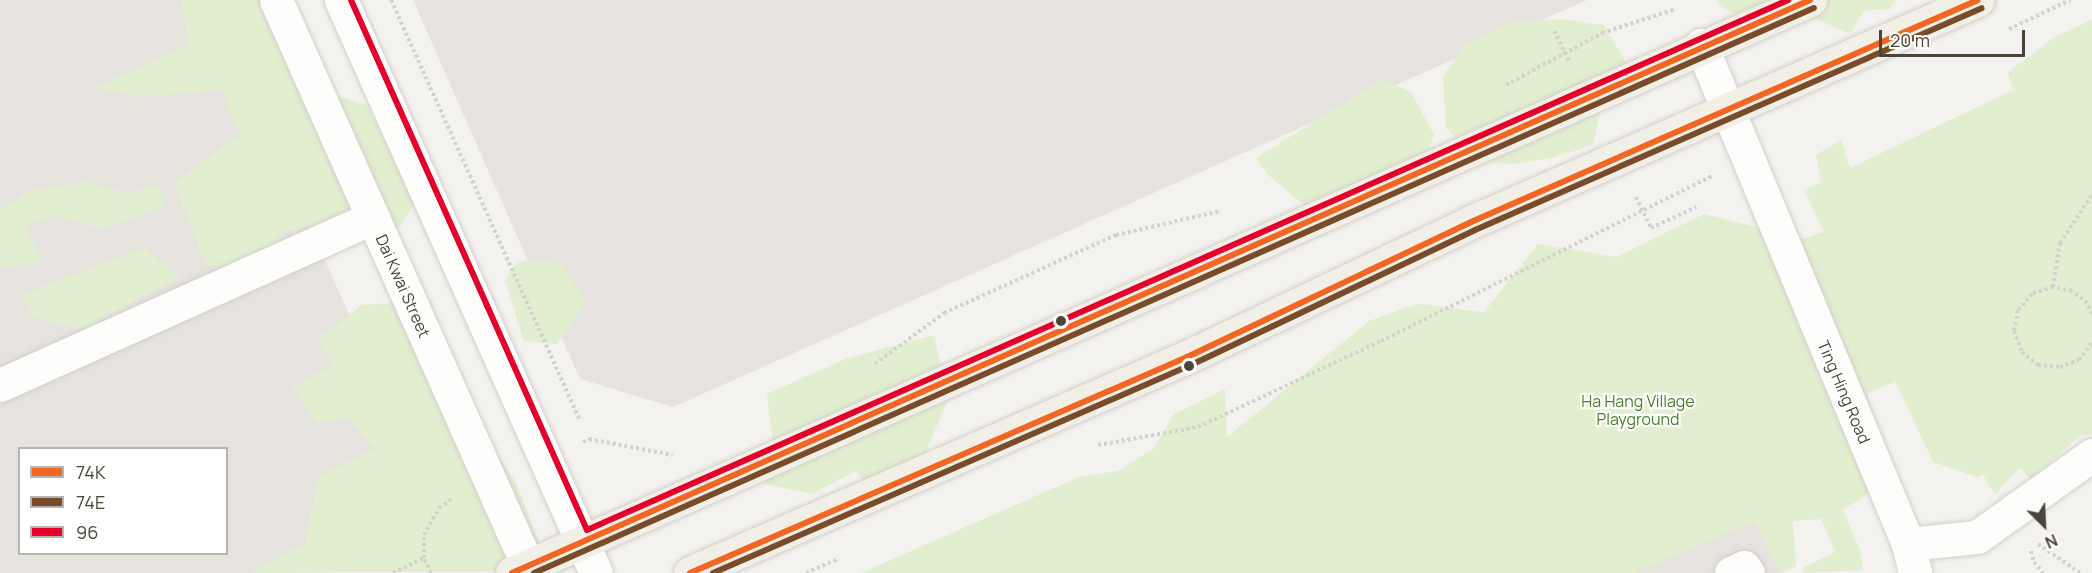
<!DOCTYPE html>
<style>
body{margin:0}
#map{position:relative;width:2092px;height:573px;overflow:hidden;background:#f4f2ee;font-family:Manrope,sans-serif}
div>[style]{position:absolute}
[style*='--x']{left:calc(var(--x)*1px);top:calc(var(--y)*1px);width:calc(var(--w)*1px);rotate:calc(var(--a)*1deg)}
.industrial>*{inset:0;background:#e6e2de}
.green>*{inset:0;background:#e1eecf}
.parking>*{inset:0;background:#e6e3df}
.path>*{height:4px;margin-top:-2px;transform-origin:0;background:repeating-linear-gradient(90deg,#d3d2cc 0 3px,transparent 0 6px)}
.roads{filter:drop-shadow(0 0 2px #d2d0cb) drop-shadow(0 0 2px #d2d0cb)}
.minor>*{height:33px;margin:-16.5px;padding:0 16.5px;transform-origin:16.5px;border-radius:16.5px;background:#fdfdfc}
.major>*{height:33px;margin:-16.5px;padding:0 16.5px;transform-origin:16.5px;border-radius:16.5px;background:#f2efe6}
.bus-1>*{height:6px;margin:-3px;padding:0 3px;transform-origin:3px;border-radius:3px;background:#f26522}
.bus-2>*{height:6px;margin:-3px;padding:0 3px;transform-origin:3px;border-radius:3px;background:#7a4b2a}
.bus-3>*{height:6px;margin:-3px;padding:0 3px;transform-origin:3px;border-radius:3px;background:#e4002b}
.dots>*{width:16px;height:16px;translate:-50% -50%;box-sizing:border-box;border:3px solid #fff;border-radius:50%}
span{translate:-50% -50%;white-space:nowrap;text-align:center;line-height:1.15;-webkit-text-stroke:4.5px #fff;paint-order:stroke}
.street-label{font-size:16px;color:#4b4439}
.park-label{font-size:16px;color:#4a7f2a}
.legend{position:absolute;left:18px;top:447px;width:210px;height:108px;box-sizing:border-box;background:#fff;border:2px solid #b7b4b0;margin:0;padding:8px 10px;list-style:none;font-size:18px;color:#4b4439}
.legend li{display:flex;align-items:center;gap:12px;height:30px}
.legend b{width:30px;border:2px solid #b7b4b0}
.north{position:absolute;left:2014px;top:495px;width:60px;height:60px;-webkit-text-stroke:4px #fff;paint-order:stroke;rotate:156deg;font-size:16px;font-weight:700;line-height:24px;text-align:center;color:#4b4439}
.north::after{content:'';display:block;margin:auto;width:21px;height:27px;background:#4b4439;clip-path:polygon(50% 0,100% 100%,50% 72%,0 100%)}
.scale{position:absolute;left:1879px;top:30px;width:146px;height:27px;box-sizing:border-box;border:3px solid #4b4439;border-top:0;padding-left:8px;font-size:18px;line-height:21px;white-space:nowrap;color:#4b4439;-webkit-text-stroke:4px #fff;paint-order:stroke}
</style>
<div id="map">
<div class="industrial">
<div style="clip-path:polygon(evenodd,0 0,209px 0,413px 458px,312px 573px,0 573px,0 0,20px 448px,226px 448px,226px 554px,20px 554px,20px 448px)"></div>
<div style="clip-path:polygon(413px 0,1587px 0,673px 407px,580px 379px)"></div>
</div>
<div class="green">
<div style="clip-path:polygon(182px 0,284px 0,338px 96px,367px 105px,415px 203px,388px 244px,346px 216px,283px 233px,277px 268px,206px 265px,174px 183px,240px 134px,222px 90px,140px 97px,97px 87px,188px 45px)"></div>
<div style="clip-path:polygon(1718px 0,1896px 0,1889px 9px,1864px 11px,1850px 34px,1804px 13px,1769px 30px,1720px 6px)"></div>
<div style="clip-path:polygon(1561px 19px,1603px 25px,1627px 63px,1602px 103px,1593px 145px,1552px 158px,1512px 164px,1481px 161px,1446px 128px,1443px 77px,1465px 44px,1509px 23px)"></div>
<div style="clip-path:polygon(2092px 20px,2092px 434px,2080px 436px,2030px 479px,2020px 467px,1995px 494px,1983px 475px,1977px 477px,1933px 462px,1895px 381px,1868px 394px,1873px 490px,1843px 510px,1860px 550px,1863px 570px,1804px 573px,1802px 568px,1835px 552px,1821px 519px,1793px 521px,1796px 566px,1781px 573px,861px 573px,1079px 477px,1118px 471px,1153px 449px,1174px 414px,1225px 389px,1227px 437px,1369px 321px,1417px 304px,1484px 312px,1538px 244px,1616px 257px,1704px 214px,1803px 239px,1824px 232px,1804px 190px,1821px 182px,1816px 155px,1841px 140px,1850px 168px,2013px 90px,2008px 72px,2056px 36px)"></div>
<div style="clip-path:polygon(1382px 79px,1411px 92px,1434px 135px,1427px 155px,1306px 207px,1268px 175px,1256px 158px)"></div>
<div style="clip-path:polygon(87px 182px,128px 194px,158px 185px,164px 206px,103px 229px,59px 215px,26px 226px,41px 262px,0 268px,0 210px,29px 191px)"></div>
<div style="clip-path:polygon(143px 248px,180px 277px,81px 330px,33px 317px,22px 295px)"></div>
<div style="clip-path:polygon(518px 261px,560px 263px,586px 302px,557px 344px,524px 341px,505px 280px)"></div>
<div style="clip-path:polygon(420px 301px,450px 346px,451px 402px,483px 433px,516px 483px,550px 571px,250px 573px,305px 543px,318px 476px,374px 449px,349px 418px,316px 423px,292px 388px,334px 364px,318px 339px,362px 305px)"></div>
<div style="clip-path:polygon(934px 335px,948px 400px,923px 458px,866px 484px,856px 471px,812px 494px,764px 484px,773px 444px,767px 394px,845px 359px)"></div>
</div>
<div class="parking">
<div style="clip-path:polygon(1755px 521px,1780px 573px,1635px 573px)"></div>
</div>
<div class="path">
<div style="--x:391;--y:0;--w:459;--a:65.8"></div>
<div style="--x:2009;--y:29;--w:68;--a:-25.4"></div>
<div style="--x:1554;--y:31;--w:34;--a:63"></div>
<div style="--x:1506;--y:85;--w:109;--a:-28.4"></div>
<div style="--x:1602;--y:33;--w:78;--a:-18"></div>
<div style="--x:1636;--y:197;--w:34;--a:64"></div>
<div style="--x:1651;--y:228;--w:50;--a:-25"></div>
<div style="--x:2053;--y:287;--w:45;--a:-81"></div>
<div style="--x:2060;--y:243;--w:58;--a:-56.3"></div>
<div style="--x:2092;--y:314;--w:12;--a:-114"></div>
<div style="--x:2087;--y:303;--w:19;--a:-141"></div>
<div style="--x:2072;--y:291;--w:19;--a:-168"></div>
<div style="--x:2053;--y:287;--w:22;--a:162"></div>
<div style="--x:2032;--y:294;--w:21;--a:131"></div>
<div style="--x:2018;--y:310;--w:21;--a:101"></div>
<div style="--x:2014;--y:331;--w:22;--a:69"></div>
<div style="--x:2022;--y:352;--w:21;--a:39"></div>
<div style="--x:2038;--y:365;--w:22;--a:5"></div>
<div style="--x:2060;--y:367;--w:20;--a:-20"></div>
<div style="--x:2079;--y:360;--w:21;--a:-53"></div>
<div style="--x:875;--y:364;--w:86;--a:-36.5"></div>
<div style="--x:944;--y:313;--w:189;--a:-24.4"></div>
<div style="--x:1116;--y:235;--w:108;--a:-12.9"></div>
<div style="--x:583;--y:442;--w:7;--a:-27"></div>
<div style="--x:589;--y:439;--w:85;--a:10.9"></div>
<div style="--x:1098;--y:445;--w:102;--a:-10.2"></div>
<div style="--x:1198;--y:427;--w:202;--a:-25.2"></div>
<div style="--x:1381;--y:341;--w:370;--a:-26.5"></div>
<div style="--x:2038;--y:544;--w:51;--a:34.6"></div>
<div style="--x:2031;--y:551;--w:11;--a:75"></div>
<div style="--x:2034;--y:562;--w:14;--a:51"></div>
<div style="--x:393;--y:573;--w:34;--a:-26"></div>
<div style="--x:431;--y:573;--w:17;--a:-115"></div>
<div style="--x:424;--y:558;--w:23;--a:-90"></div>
<div style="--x:424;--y:535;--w:31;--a:-61"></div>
<div style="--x:439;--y:508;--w:16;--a:-35"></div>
<div style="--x:806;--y:573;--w:36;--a:-24"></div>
</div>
<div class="roads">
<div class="minor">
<div style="--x:276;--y:0;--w:627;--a:66.01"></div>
<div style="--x:341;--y:0;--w:627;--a:66.01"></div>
<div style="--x:1701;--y:45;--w:540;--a:67.47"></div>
<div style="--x:1908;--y:544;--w:69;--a:-5.8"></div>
<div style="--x:1977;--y:537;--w:141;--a:-35.5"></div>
<div style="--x:0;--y:385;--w:409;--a:-24.2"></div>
<div style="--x:1908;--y:544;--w:30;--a:76"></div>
<div style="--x:1731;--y:573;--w:14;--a:-25"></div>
<div style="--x:1744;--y:567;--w:7;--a:56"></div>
</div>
<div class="major">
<div style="--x:512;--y:573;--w:1419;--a:-23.82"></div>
<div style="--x:690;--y:573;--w:542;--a:-23.49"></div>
<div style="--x:1187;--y:357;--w:314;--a:-25.4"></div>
<div style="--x:1471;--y:222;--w:553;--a:-23.65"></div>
</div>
</div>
<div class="bus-1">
<div style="--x:512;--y:573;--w:1419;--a:-23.82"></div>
<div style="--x:690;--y:573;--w:542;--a:-23.49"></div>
<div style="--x:1187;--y:357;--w:314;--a:-25.4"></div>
<div style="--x:1471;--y:222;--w:553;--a:-23.65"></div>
</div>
<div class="bus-2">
<div style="--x:534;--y:573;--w:1399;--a:-23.82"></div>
<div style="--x:713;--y:573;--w:521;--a:-23.52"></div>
<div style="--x:1191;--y:365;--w:314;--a:-25.4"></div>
<div style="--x:1475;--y:230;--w:553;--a:-23.65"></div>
</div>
<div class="bus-3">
<div style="--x:351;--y:0;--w:580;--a:66"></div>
<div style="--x:587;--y:530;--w:1313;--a:-23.81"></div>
</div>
<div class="dots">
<div style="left:1061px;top:321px;background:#4b4439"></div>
<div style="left:1189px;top:366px;background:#4b4439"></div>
</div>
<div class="street-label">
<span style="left:403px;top:286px;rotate:66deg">Dai Kwai Street</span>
<span style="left:1844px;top:392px;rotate:67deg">Ting Hing Road</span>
</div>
<div class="park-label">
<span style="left:1638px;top:410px">Ha Hang Village<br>Playground</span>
</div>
<ul class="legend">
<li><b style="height:8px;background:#f26522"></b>74K</li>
<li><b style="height:8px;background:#7a4b2a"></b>74E</li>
<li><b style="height:8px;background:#e4002b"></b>96</li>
</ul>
<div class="north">N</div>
<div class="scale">20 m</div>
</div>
